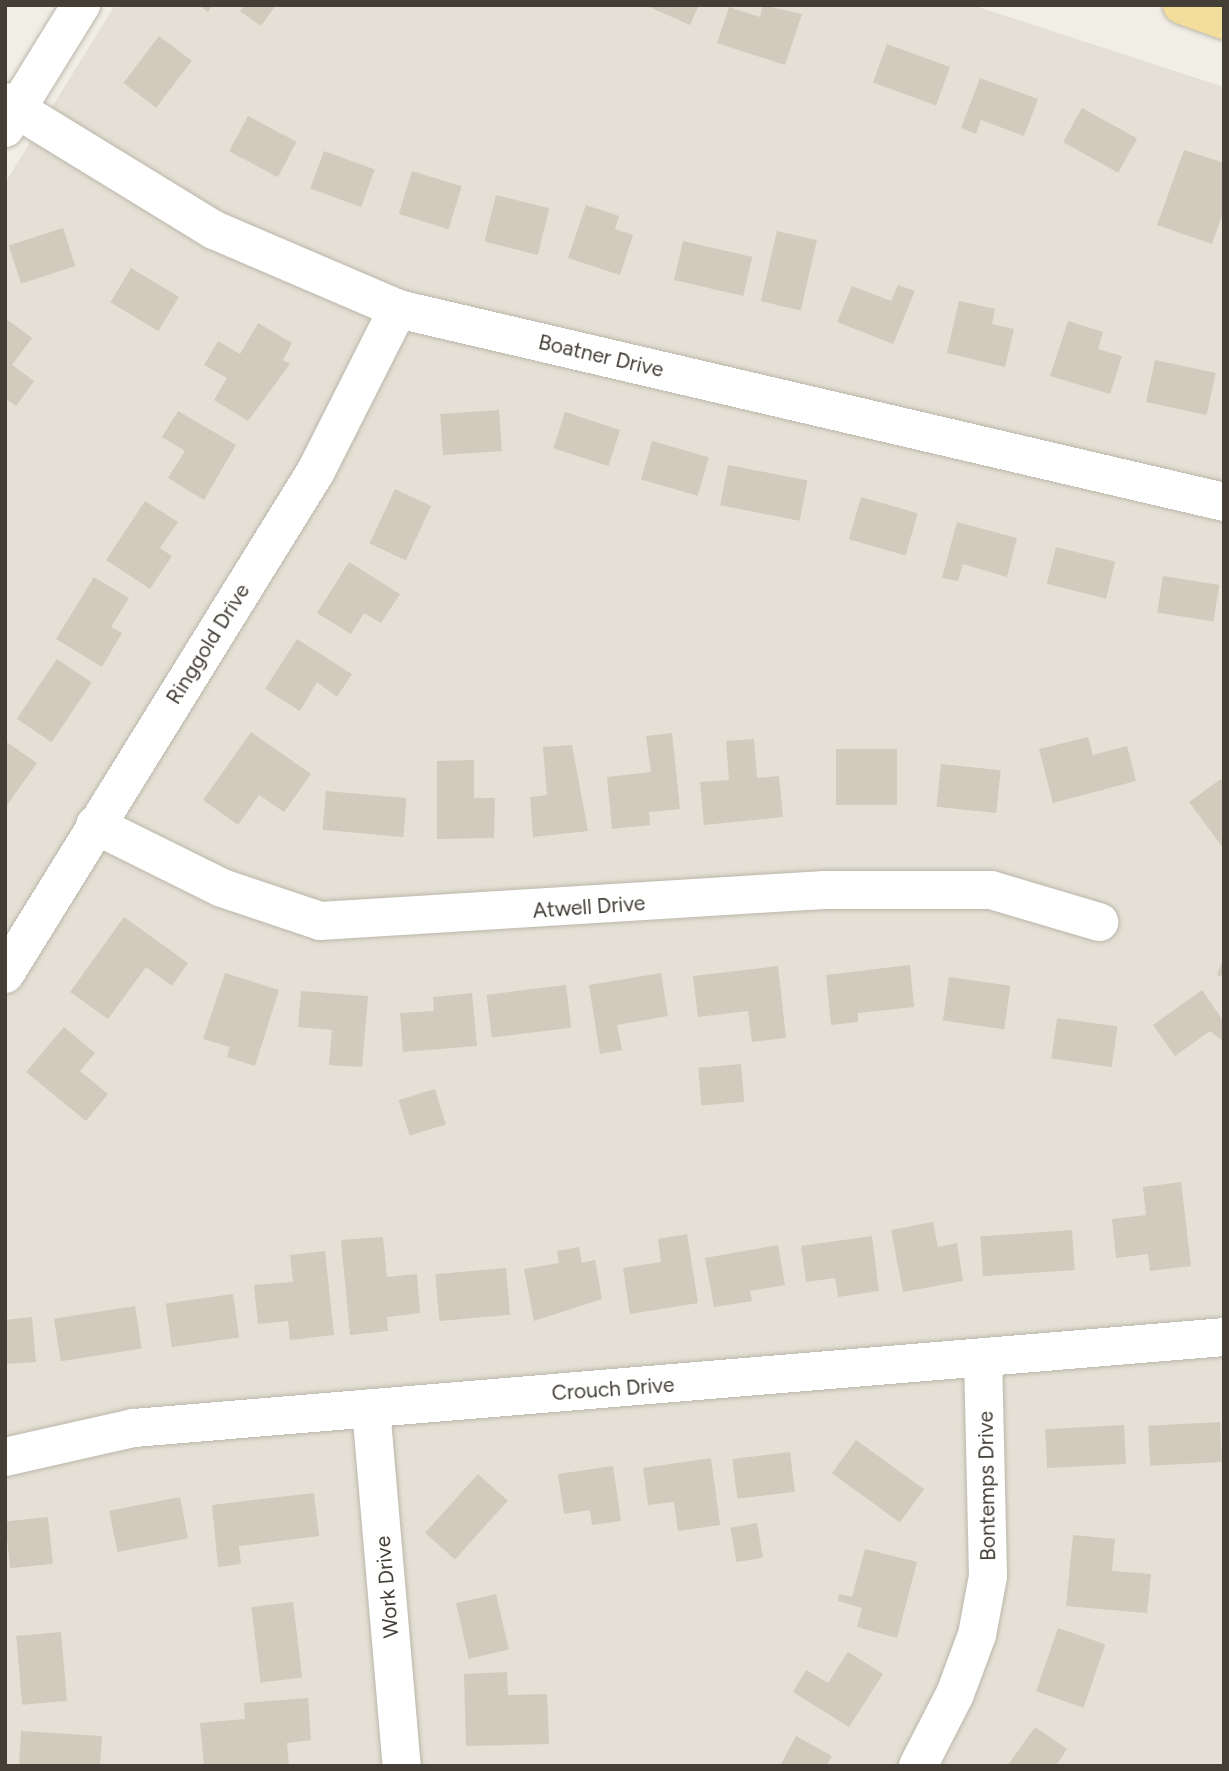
<!DOCTYPE html>
<style>
body{margin:0}
#map{position:relative;width:1229px;height:1771px;overflow:hidden;background:#f1eee6;font-family:Figtree,sans-serif}
div>[style]{position:absolute}
[style*='--x']{left:calc(var(--x)*1px);top:calc(var(--y)*1px);width:calc(var(--w)*1px);rotate:calc(var(--a)*1deg)}
.residential>*{inset:0;background:#e4e0d5}
.building>*{inset:0;background:#d1cabd;transform-origin:0 0}
.roads{filter:drop-shadow(0 0 2px #bbb6aa) drop-shadow(0 0 2px #bbb6aa)}
.minor>*{height:38px;margin:-19px;padding:0 19px;transform-origin:19px;border-radius:19px;background:#fff}
.major>*{height:38px;margin:-19px;padding:0 19px;transform-origin:19px;border-radius:19px;background:#f3dd9d}
span{translate:-50% -50%;white-space:nowrap;text-align:center;line-height:1.15;-webkit-text-stroke:5px #fff;paint-order:stroke}
.street-label{font-size:21px;color:#433e36}
.frame{position:absolute;inset:0;border:7px solid #433e36;pointer-events:none}
</style>
<div id="map">
<div class="residential">
<div style="clip-path:polygon(115px 5px,972px 5px,1224px 87px,1224px 1766px,5px 1766px,5px 183px)"></div>
</div>
<div class="building">
<div style="clip-path:polygon(198px 5px,212px 5px,208px 12px)"></div>
<div style="clip-path:polygon(245px 5px,276px 5px,261px 26px,240px 11px)"></div>
<div style="clip-path:polygon(645px 5px,699px 5px,690px 25px)"></div>
<div style="clip-path:polygon(763px 5px,802px 14px,785px 65px,717px 43px,729px 7px,760px 17px)"></div>
<div style="left:159px;top:36px;width:41px;height:59px;rotate:37deg"></div>
<div style="left:887px;top:44px;width:67px;height:41px;rotate:20deg"></div>
<div style="clip-path:polygon(980px 78px,1038px 99px,1024px 136px,981px 120px,976px 134px,961px 128px)"></div>
<div style="left:1082px;top:108px;width:63px;height:39px;rotate:29deg"></div>
<div style="left:248px;top:116px;width:55px;height:40px;rotate:28deg"></div>
<div style="clip-path:polygon(1184px 150px,1224px 163px,1224px 210px,1212px 244px,1157px 225px)"></div>
<div style="left:324px;top:151px;width:54px;height:40px;rotate:20deg"></div>
<div style="left:412px;top:171px;width:52px;height:45px;rotate:17deg"></div>
<div style="left:496px;top:195px;width:55px;height:48px;rotate:14deg"></div>
<div style="clip-path:polygon(586px 205px,619px 216px,615px 229px,633px 235px,620px 275px,568px 258px)"></div>
<div style="left:63px;top:228px;width:40px;height:57px;rotate:72deg"></div>
<div style="left:777px;top:231px;width:41px;height:72px;rotate:13deg"></div>
<div style="left:683px;top:241px;width:71px;height:40px;rotate:13deg"></div>
<div style="left:131px;top:268px;width:56px;height:40px;rotate:31deg"></div>
<div style="clip-path:polygon(898px 285px,915px 291px,893px 344px,837px 322px,852px 286px,891px 301px)"></div>
<div style="clip-path:polygon(959px 301px,995px 309px,992px 324px,1014px 329px,1005px 367px,947px 353px)"></div>
<div style="clip-path:polygon(5px 318px,32px 338px,12px 365px,34px 381px,16px 406px,5px 398px)"></div>
<div style="clip-path:polygon(1068px 321px,1103px 332px,1098px 349px,1122px 356px,1110px 394px,1050px 376px)"></div>
<div style="clip-path:polygon(258px 323px,292px 343px,283px 360px,290px 364px,248px 421px,214px 400px,227px 378px,204px 365px,218px 341px,240px 354px)"></div>
<div style="left:1155px;top:360px;width:62px;height:43px;rotate:12deg"></div>
<div style="left:499px;top:410px;width:41px;height:59px;rotate:86deg"></div>
<div style="clip-path:polygon(178px 411px,236px 445px,204px 500px,168px 478px,185px 451px,162px 437px)"></div>
<div style="left:565px;top:412px;width:58px;height:38px;rotate:18deg"></div>
<div style="left:652px;top:441px;width:59px;height:40px;rotate:16deg"></div>
<div style="left:728px;top:465px;width:81px;height:41px;rotate:11deg"></div>
<div style="left:395px;top:489px;width:40px;height:60px;rotate:25deg"></div>
<div style="left:861px;top:497px;width:59px;height:44px;rotate:16deg"></div>
<div style="clip-path:polygon(145px 501px,178px 522px,160px 548px,172px 556px,150px 589px,106px 560px)"></div>
<div style="clip-path:polygon(957px 522px,1017px 538px,1007px 577px,963px 564px,958px 581px,942px 578px)"></div>
<div style="left:1056px;top:547px;width:61px;height:38px;rotate:14deg"></div>
<div style="clip-path:polygon(349px 562px,400px 594px,381px 623px,364px 613px,351px 634px,317px 613px)"></div>
<div style="left:1163px;top:576px;width:57px;height:37px;rotate:9deg"></div>
<div style="clip-path:polygon(94px 577px,129px 598px,111px 627px,122px 633px,102px 667px,56px 639px)"></div>
<div style="clip-path:polygon(297px 639px,352px 674px,337px 697px,317px 682px,300px 711px,265px 689px)"></div>
<div style="left:57px;top:659px;width:42px;height:72px;rotate:34deg"></div>
<div style="clip-path:polygon(251px 732px,311px 774px,284px 812px,259px 795px,238px 825px,203px 800px)"></div>
<div style="clip-path:polygon(672px 733px,680px 809px,649px 812px,650px 825px,612px 829px,607px 777px,651px 772px,646px 736px)"></div>
<div style="clip-path:polygon(1088px 737px,1093px 755px,1127px 746px,1136px 781px,1053px 803px,1039px 749px)"></div>
<div style="clip-path:polygon(754px 739px,757px 778px,779px 776px,783px 817px,704px 825px,700px 782px,729px 780px,726px 741px)"></div>
<div style="clip-path:polygon(5px 741px,37px 763px,5px 808px)"></div>
<div style="clip-path:polygon(572px 745px,588px 831px,533px 837px,530px 797px,547px 795px,543px 747px)"></div>
<div style="left:897px;top:749px;width:56px;height:61px;rotate:90deg"></div>
<div style="clip-path:polygon(474px 760px,474px 798px,495px 798px,494px 838px,437px 839px,437px 761px)"></div>
<div style="left:941px;top:764px;width:60px;height:43px;rotate:6deg"></div>
<div style="clip-path:polygon(1221px 779px,1224px 782px,1224px 849px,1189px 802px)"></div>
<div style="left:326px;top:791px;width:81px;height:39px;rotate:5deg"></div>
<div style="clip-path:polygon(124px 917px,188px 963px,172px 986px,146px 967px,108px 1019px,70px 992px)"></div>
<div style="clip-path:polygon(1224px 956px,1224px 977px,1217px 975px)"></div>
<div style="clip-path:polygon(910px 965px,914px 1007px,858px 1013px,858px 1022px,831px 1025px,826px 975px)"></div>
<div style="clip-path:polygon(778px 966px,786px 1038px,752px 1042px,748px 1011px,698px 1017px,693px 976px)"></div>
<div style="clip-path:polygon(225px 973px,279px 990px,255px 1066px,227px 1057px,230px 1047px,203px 1039px)"></div>
<div style="clip-path:polygon(661px 973px,668px 1016px,617px 1025px,622px 1050px,600px 1054px,589px 985px)"></div>
<div style="left:949px;top:977px;width:62px;height:44px;rotate:8deg"></div>
<div style="left:566px;top:985px;width:43px;height:80px;rotate:83deg"></div>
<div style="clip-path:polygon(1202px 990px,1224px 1022px,1224px 1042px,1210px 1031px,1175px 1056px,1153px 1025px)"></div>
<div style="clip-path:polygon(301px 991px,368px 996px,362px 1067px,329px 1065px,332px 1030px,298px 1027px)"></div>
<div style="clip-path:polygon(472px 993px,477px 1046px,403px 1052px,400px 1013px,434px 1011px,433px 997px)"></div>
<div style="left:1057px;top:1018px;width:61px;height:41px;rotate:8deg"></div>
<div style="clip-path:polygon(64px 1027px,95px 1053px,80px 1071px,108px 1094px,86px 1121px,26px 1072px)"></div>
<div style="left:741px;top:1064px;width:38px;height:43px;rotate:85deg"></div>
<div style="left:435px;top:1089px;width:37px;height:38px;rotate:73deg"></div>
<div style="clip-path:polygon(1181px 1182px,1191px 1266px,1150px 1271px,1148px 1254px,1116px 1258px,1112px 1219px,1146px 1215px,1143px 1187px)"></div>
<div style="clip-path:polygon(933px 1222px,938px 1247px,957px 1243px,963px 1281px,903px 1292px,891px 1230px)"></div>
<div style="left:1072px;top:1230px;width:40px;height:92px;rotate:86deg"></div>
<div style="clip-path:polygon(687px 1234px,698px 1303px,630px 1314px,623px 1268px,661px 1262px,658px 1239px)"></div>
<div style="clip-path:polygon(872px 1236px,879px 1291px,838px 1297px,835px 1278px,806px 1282px,801px 1246px)"></div>
<div style="clip-path:polygon(383px 1237px,387px 1277px,417px 1274px,420px 1313px,387px 1317px,388px 1331px,350px 1335px,341px 1240px)"></div>
<div style="clip-path:polygon(778px 1245px,785px 1285px,750px 1291px,752px 1301px,714px 1307px,705px 1258px)"></div>
<div style="clip-path:polygon(579px 1247px,582px 1263px,595px 1260px,602px 1299px,534px 1321px,524px 1269px,559px 1263px,557px 1251px)"></div>
<div style="clip-path:polygon(325px 1251px,334px 1335px,290px 1340px,288px 1321px,258px 1324px,254px 1285px,293px 1282px,290px 1255px)"></div>
<div style="left:506px;top:1268px;width:47px;height:71px;rotate:85deg"></div>
<div style="left:233px;top:1294px;width:44px;height:68px;rotate:82deg"></div>
<div style="left:135px;top:1306px;width:43px;height:82px;rotate:81deg"></div>
<div style="clip-path:polygon(32px 1317px,36px 1362px,5px 1364px,5px 1320px)"></div>
<div style="left:1220px;top:1422px;width:40px;height:72px;rotate:87deg"></div>
<div style="left:1124px;top:1425px;width:39px;height:79px;rotate:87deg"></div>
<div style="left:856px;top:1440px;width:84px;height:41px;rotate:36deg"></div>
<div style="left:790px;top:1452px;width:40px;height:58px;rotate:83deg"></div>
<div style="clip-path:polygon(711px 1458px,720px 1525px,678px 1531px,674px 1502px,648px 1505px,643px 1468px)"></div>
<div style="clip-path:polygon(613px 1466px,621px 1521px,592px 1525px,590px 1510px,564px 1514px,558px 1474px)"></div>
<div style="left:478px;top:1474px;width:40px;height:79px;rotate:42deg"></div>
<div style="clip-path:polygon(314px 1493px,319px 1536px,239px 1546px,241px 1564px,218px 1567px,212px 1505px)"></div>
<div style="left:180px;top:1497px;width:42px;height:72px;rotate:79deg"></div>
<div style="left:48px;top:1517px;width:47px;height:43px;rotate:84deg"></div>
<div style="left:757px;top:1523px;width:35px;height:27px;rotate:80deg"></div>
<div style="clip-path:polygon(1073px 1535px,1115px 1539px,1112px 1571px,1151px 1574px,1147px 1613px,1066px 1606px)"></div>
<div style="clip-path:polygon(865px 1549px,917px 1562px,897px 1638px,857px 1627px,862px 1608px,838px 1601px,839px 1594px,852px 1597px)"></div>
<div style="left:496px;top:1594px;width:57px;height:41px;rotate:77deg"></div>
<div style="left:293px;top:1602px;width:76px;height:42px;rotate:83deg"></div>
<div style="left:1058px;top:1628px;width:50px;height:67px;rotate:19deg"></div>
<div style="left:61px;top:1632px;width:69px;height:45px;rotate:85deg"></div>
<div style="clip-path:polygon(848px 1652px,883px 1674px,849px 1727px,793px 1692px,806px 1670px,828px 1683px)"></div>
<div style="clip-path:polygon(507px 1672px,508px 1695px,547px 1694px,549px 1744px,466px 1746px,464px 1674px)"></div>
<div style="clip-path:polygon(308px 1698px,311px 1740px,287px 1743px,289px 1766px,204px 1766px,200px 1723px,245px 1719px,244px 1703px)"></div>
<div style="clip-path:polygon(1035px 1727px,1067px 1749px,1056px 1766px,1007px 1766px)"></div>
<div style="clip-path:polygon(21px 1731px,102px 1736px,100px 1766px,19px 1766px)"></div>
<div style="clip-path:polygon(796px 1736px,832px 1756px,826px 1766px,780px 1766px)"></div>
</div>
<div class="roads">
<div class="minor">
<div style="--x:5;--y:102;--w:245;--a:31.5"></div>
<div style="--x:214;--y:230;--w:200;--a:23.2"></div>
<div style="--x:398;--y:309;--w:848;--a:13.15"></div>
<div style="--x:5;--y:128;--w:145;--a:-58.3"></div>
<div style="--x:95;--y:825;--w:142;--a:26.4"></div>
<div style="--x:222;--y:888;--w:103;--a:18.6"></div>
<div style="--x:320;--y:921;--w:505;--a:-3.52"></div>
<div style="--x:824;--y:890;--w:167;--a:0"></div>
<div style="--x:991;--y:890;--w:113;--a:16.5"></div>
<div style="--x:5;--y:974;--w:591;--a:-58.27"></div>
<div style="--x:316;--y:471;--w:182;--a:-63.2"></div>
<div style="--x:371;--y:1408;--w:359;--a:85.1"></div>
<div style="--x:5;--y:1457;--w:132;--a:-12.7"></div>
<div style="--x:134;--y:1428;--w:1094;--a:-4.77"></div>
<div style="--x:918;--y:1766;--w:81;--a:-62.8"></div>
<div style="--x:955;--y:1694;--w:63;--a:-69.6"></div>
<div style="--x:977;--y:1635;--w:60;--a:-79.4"></div>
<div style="--x:988;--y:1576;--w:216;--a:-91.3"></div>
</div>
<div class="major">
<div style="--x:1182;--y:5;--w:45;--a:19.7"></div>
</div>
</div>
<div class="street-label">
<span style="left:601px;top:356px;rotate:13deg">Boatner Drive</span>
<span style="left:208px;top:644px;rotate:-58deg">Ringgold Drive</span>
<span style="left:589px;top:907px;rotate:-4deg">Atwell Drive</span>
<span style="left:613px;top:1389px;rotate:-4deg">Crouch Drive</span>
<span style="left:987px;top:1486px;rotate:-91deg">Bontemps Drive</span>
<span style="left:387px;top:1587px;rotate:-95deg">Work Drive</span>
</div>
<div class="frame"></div>
</div>
